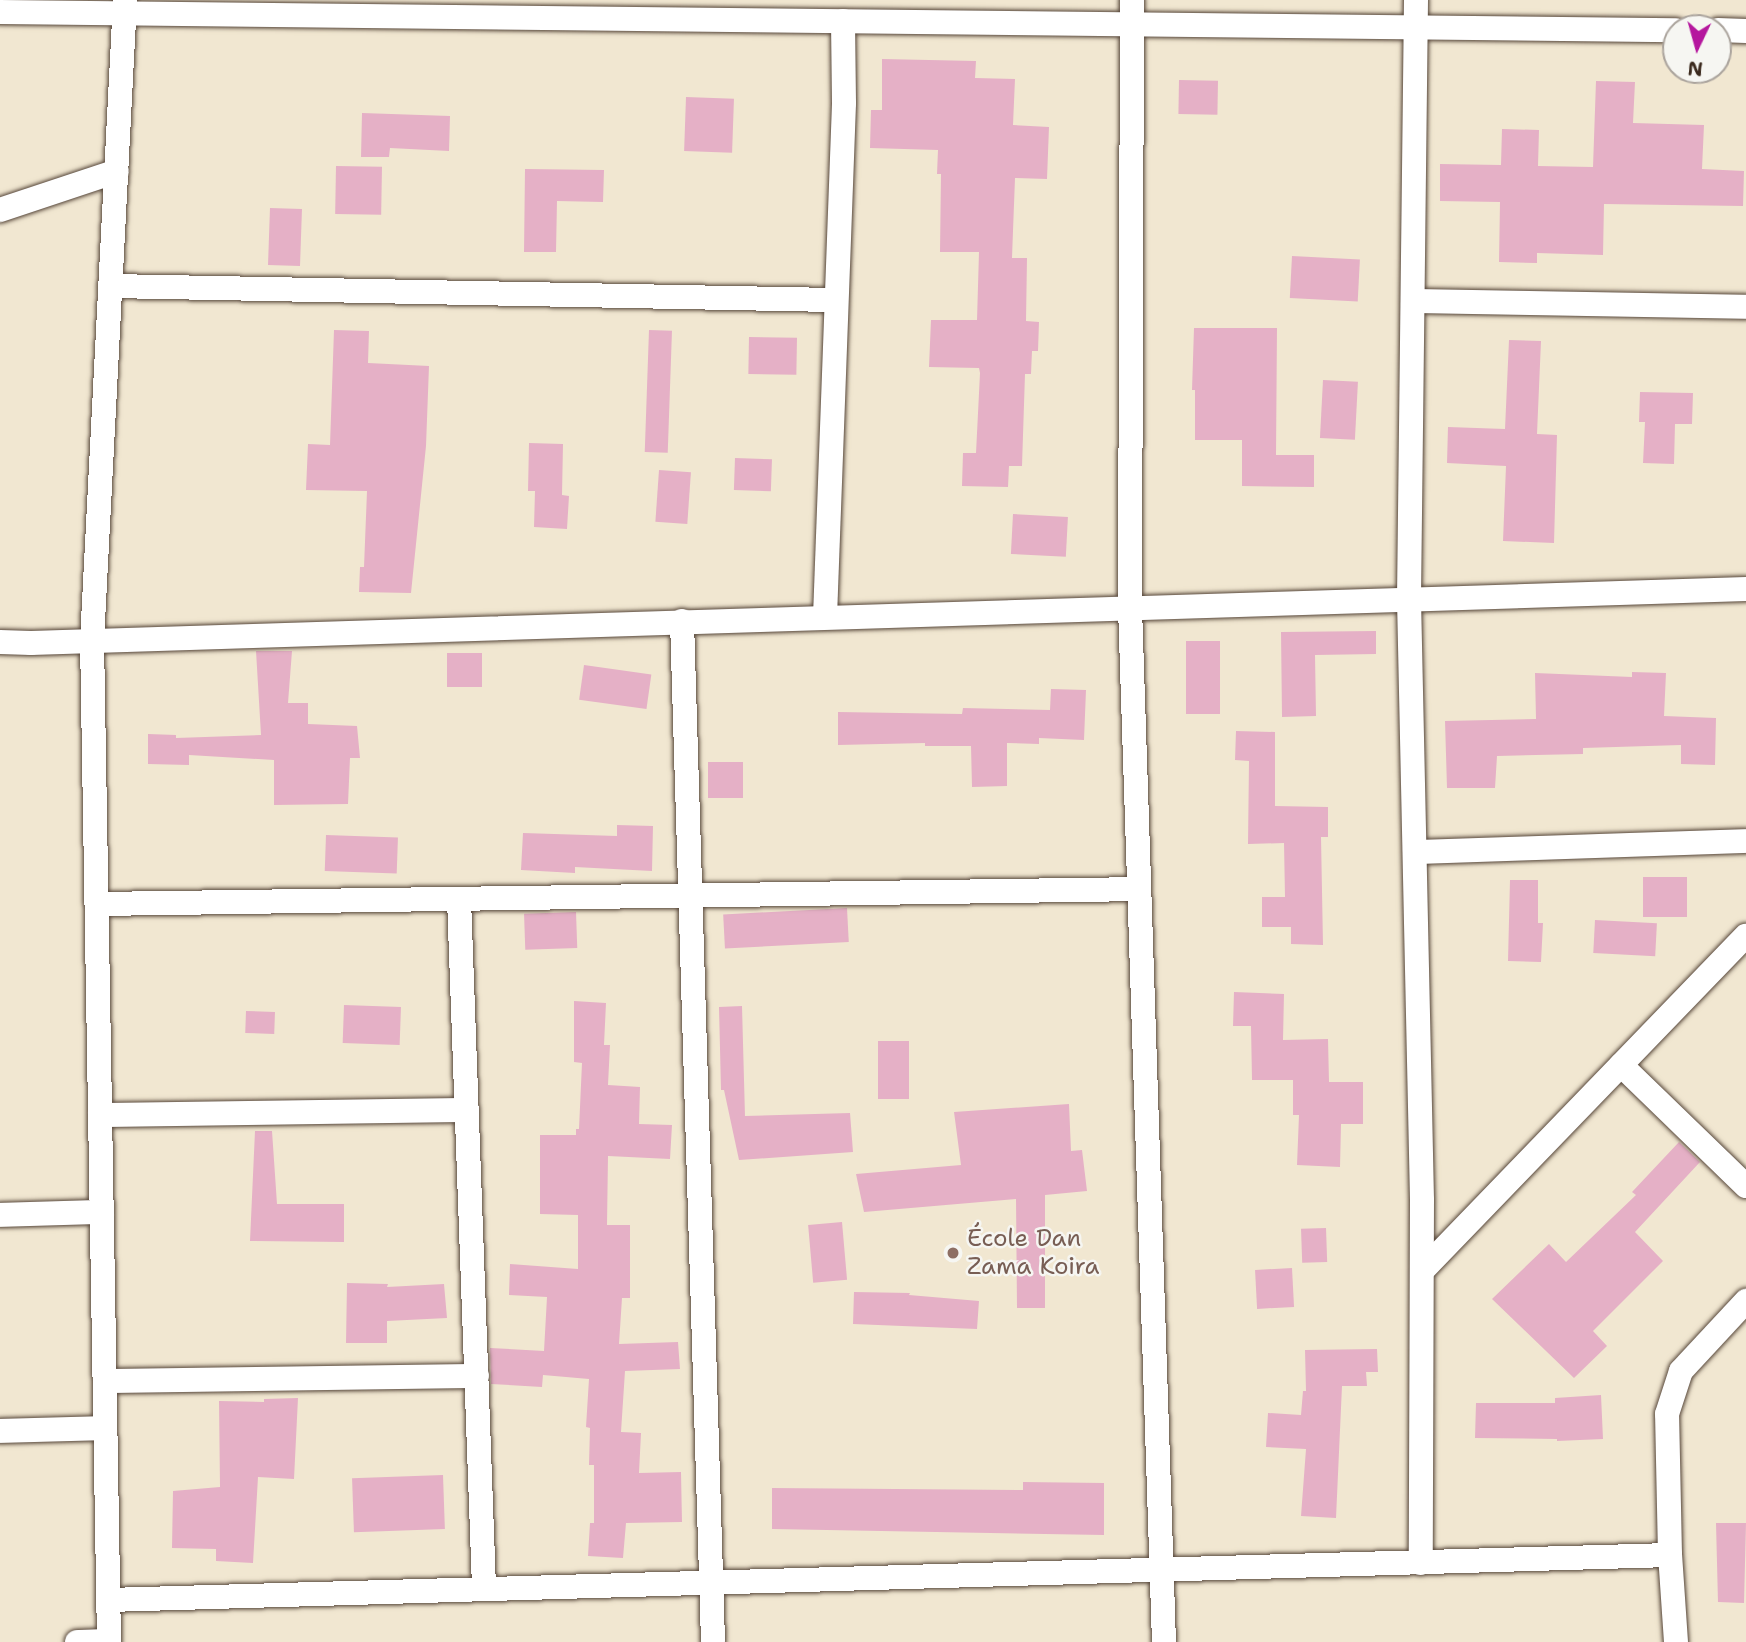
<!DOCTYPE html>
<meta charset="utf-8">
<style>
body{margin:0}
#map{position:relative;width:1746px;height:1642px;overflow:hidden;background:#f1e7d1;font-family:"Shantell Sans",sans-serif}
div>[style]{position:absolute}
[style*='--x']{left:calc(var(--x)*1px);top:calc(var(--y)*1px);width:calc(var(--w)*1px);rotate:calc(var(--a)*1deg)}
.building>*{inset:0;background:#e5b0c6;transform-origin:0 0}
.roads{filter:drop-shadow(0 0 2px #564639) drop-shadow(0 0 2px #564639)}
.minor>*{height:24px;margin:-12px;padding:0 12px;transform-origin:12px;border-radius:12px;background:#fff}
.dots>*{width:19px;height:19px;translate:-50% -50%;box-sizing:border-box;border:4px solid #f6f6f2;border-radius:50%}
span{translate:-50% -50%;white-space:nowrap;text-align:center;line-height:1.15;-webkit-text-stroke:5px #f6f6f2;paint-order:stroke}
.education-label{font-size:24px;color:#785e54}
.left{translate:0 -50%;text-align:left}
.north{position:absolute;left:1662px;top:14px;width:70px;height:70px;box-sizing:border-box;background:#f6f6f2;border:2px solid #aba49d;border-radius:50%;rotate:185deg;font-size:19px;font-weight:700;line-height:28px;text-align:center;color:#3b2a1e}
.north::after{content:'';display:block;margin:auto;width:24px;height:32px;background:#b5179e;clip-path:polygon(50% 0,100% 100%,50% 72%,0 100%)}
</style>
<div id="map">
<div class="building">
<div style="clip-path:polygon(882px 59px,976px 61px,975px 78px,1015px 79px,1013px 125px,1049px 127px,1047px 179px,1015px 178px,1012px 258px,1027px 258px,1026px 321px,1039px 322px,1038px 351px,1032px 351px,1031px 374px,1025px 374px,1022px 466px,1009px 466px,1008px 487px,962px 486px,963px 453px,976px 453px,980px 373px,979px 368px,929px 367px,931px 320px,977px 320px,979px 252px,940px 252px,941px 174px,937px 174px,938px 150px,870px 148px,871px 110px,882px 110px)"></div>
<div style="left:1179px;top:80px;width:39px;height:34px;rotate:1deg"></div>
<div style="clip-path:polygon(1596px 81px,1635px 82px,1633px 123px,1704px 125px,1702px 169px,1744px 171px,1743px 206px,1604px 204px,1603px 255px,1537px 253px,1537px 263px,1499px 262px,1500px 202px,1440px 201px,1440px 164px,1501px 165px,1502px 129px,1539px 130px,1538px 166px,1593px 167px)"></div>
<div style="left:686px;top:97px;width:48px;height:54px;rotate:2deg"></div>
<div style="clip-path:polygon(362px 113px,450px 116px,449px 151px,390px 148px,389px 157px,361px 157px)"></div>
<div style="left:336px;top:166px;width:46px;height:48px;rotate:1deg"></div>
<div style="clip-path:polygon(525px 169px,604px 170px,603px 202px,557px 201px,556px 252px,524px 252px)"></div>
<div style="left:270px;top:208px;width:32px;height:57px;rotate:2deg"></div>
<div style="left:1292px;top:256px;width:68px;height:42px;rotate:3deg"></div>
<div style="clip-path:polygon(1194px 328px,1277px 328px,1276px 455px,1314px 455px,1314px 487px,1242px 486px,1242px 440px,1195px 440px,1195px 390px,1192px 390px)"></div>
<div style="clip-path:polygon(334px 330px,369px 331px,368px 363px,429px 366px,426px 446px,411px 593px,359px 592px,360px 567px,364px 567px,367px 491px,306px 490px,308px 444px,330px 445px)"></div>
<div style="left:649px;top:330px;width:23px;height:122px;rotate:2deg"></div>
<div style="left:749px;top:337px;width:48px;height:37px;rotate:1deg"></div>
<div style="clip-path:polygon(1509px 340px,1541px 341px,1537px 434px,1557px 435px,1554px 543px,1503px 541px,1506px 466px,1447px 463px,1448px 427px,1505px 429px)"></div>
<div style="left:1323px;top:380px;width:35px;height:58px;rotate:3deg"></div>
<div style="clip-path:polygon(1640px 392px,1693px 393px,1692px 424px,1675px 424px,1674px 464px,1643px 463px,1645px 422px,1639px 422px)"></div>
<div style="clip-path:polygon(529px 443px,563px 444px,562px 495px,569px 496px,567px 529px,534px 527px,535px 491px,528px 491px)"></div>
<div style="left:735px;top:458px;width:37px;height:32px;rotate:2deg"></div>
<div style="left:659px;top:470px;width:32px;height:52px;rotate:4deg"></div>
<div style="left:1013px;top:514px;width:55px;height:40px;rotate:3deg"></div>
<div style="clip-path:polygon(1376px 631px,1376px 654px,1315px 655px,1316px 716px,1282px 717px,1281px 632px)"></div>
<div style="left:1186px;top:641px;width:34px;height:73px"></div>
<div style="clip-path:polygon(256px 651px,292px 651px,288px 703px,308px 703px,308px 724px,357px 726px,360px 758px,350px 758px,348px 804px,274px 805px,274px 760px,189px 755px,189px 765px,148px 764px,148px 734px,176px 735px,176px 738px,261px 735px)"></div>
<div style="left:447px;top:653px;width:35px;height:34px"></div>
<div style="left:584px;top:665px;width:68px;height:35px;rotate:8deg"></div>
<div style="clip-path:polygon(1632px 672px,1666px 673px,1664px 716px,1716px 718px,1715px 765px,1681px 764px,1681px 745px,1583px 748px,1583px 754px,1497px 756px,1495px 788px,1447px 788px,1445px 721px,1536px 719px,1535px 673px,1632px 677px)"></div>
<div style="clip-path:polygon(1051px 689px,1086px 690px,1084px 740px,1039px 738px,1039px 744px,1007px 743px,1007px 786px,972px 787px,971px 746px,925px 746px,925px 743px,838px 745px,838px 712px,962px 714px,963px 708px,1050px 710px)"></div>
<div style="clip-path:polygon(1236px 731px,1275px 732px,1275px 806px,1328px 807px,1328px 837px,1321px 837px,1323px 945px,1291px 944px,1291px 927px,1262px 927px,1262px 897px,1285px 897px,1284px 843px,1248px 844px,1249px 761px,1235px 760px)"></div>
<div style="left:708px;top:762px;width:35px;height:36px"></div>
<div style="clip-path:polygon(617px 825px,653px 826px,652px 871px,575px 867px,575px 873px,521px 870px,523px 833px,617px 836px)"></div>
<div style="left:326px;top:835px;width:72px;height:36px;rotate:2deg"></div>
<div style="left:1687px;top:877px;width:40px;height:44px;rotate:90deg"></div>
<div style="clip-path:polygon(1510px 880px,1538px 880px,1538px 923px,1543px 923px,1541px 962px,1508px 961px)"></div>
<div style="left:847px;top:908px;width:34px;height:124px;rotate:87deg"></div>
<div style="left:576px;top:912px;width:36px;height:52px;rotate:88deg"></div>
<div style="left:1595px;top:920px;width:62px;height:33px;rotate:3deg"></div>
<div style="clip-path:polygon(1234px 992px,1284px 994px,1283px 1040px,1328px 1039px,1329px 1082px,1363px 1082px,1363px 1124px,1341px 1124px,1340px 1167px,1297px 1165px,1299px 1115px,1293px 1115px,1293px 1080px,1252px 1080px,1251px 1026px,1233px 1026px)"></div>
<div style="clip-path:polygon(574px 1001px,606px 1003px,604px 1045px,610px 1045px,608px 1085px,640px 1087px,639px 1124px,672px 1125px,670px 1159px,608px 1156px,607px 1225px,630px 1225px,630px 1298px,622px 1298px,619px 1344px,678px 1342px,680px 1369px,625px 1371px,621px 1432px,641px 1433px,639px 1473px,681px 1472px,682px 1522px,626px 1523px,623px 1558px,588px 1556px,590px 1523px,594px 1523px,594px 1465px,589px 1465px,590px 1428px,586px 1427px,589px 1379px,543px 1375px,542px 1387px,491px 1384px,490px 1348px,544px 1351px,547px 1297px,509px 1295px,510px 1264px,578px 1269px,578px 1215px,540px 1214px,540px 1135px,576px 1135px,576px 1129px,579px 1129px,582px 1063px,574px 1062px)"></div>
<div style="left:344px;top:1005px;width:57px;height:38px;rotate:2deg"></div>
<div style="clip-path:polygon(742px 1006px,745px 1116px,850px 1113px,853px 1152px,739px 1160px,724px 1090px,721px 1090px,719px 1007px)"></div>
<div style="left:246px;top:1011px;width:29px;height:22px;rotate:2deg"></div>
<div style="left:878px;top:1041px;width:31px;height:58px"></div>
<div style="clip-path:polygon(1069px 1104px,1071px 1151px,1082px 1150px,1087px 1191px,1045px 1195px,1045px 1308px,1017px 1308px,1016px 1199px,864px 1212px,856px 1174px,961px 1165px,954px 1112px)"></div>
<div style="clip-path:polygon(255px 1131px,272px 1131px,277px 1204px,344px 1204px,344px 1242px,250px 1241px)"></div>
<div style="clip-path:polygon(1679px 1142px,1700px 1162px,1635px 1232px,1663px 1261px,1593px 1331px,1607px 1346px,1574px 1378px,1492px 1299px,1549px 1244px,1566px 1262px,1636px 1195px,1632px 1192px)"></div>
<div style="left:842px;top:1222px;width:58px;height:34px;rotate:85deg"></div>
<div style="left:1326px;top:1228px;width:34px;height:25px;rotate:88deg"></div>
<div style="left:1292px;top:1268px;width:39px;height:37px;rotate:87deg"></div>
<div style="clip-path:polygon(347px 1283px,388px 1284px,387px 1287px,444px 1284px,447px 1318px,387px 1321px,387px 1343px,346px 1343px)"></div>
<div style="clip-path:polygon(854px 1292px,910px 1293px,909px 1295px,979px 1301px,977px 1329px,853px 1324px)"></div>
<div style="clip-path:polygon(1377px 1349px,1378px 1372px,1366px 1372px,1367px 1386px,1342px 1386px,1336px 1518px,1301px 1516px,1306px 1449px,1266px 1447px,1268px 1413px,1301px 1415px,1303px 1391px,1306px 1391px,1305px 1350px)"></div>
<div style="clip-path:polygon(1601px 1395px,1603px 1439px,1557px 1441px,1557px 1439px,1475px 1438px,1476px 1403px,1555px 1403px,1555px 1398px)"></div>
<div style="clip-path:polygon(298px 1398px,294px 1479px,258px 1477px,253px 1563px,216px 1561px,216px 1549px,172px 1548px,173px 1491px,220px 1487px,219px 1401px,264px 1402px,264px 1399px)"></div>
<div style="left:443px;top:1475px;width:54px;height:91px;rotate:88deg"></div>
<div style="clip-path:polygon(1023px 1482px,1104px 1483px,1104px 1535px,772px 1529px,772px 1488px,1023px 1490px)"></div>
<div style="clip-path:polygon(1716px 1523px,1746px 1523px,1744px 1603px,1718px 1602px)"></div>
</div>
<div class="roads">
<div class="minor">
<div style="--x:1132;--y:0;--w:607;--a:90.19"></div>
<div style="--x:1130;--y:607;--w:1036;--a:88.12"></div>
<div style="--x:1416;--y:0;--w:599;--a:90.67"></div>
<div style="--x:1409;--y:599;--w:601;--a:88.76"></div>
<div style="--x:1422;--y:1200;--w:363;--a:90.2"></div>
<div style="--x:0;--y:12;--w:1676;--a:0.62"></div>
<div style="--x:1718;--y:30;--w:28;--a:2"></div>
<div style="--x:0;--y:210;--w:123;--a:-18.4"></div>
<div style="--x:111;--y:286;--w:725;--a:1.11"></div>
<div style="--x:1413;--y:301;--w:333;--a:1"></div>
<div style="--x:825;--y:617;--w:514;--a:-87.88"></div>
<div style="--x:844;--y:103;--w:82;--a:-90.7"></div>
<div style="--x:682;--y:621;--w:1021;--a:88.26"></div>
<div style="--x:0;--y:642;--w:31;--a:2"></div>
<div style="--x:31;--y:643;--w:1716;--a:-1.8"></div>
<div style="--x:1415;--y:852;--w:331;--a:-1.9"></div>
<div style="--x:459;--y:899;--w:690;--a:87.92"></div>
<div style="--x:97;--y:904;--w:1042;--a:-0.82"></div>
<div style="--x:1621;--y:1065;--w:174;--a:44.1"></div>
<div style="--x:100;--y:1115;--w:367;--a:-0.8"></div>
<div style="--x:0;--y:1215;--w:102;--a:-1.7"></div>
<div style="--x:1422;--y:1271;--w:466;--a:-46"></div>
<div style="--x:105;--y:1381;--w:372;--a:-0.8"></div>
<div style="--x:0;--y:1431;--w:105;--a:-1.6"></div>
<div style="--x:108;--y:1600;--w:1563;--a:-1.65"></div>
<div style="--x:77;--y:1642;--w:32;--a:-2"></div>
<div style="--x:109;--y:1642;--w:1001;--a:-90.97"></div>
<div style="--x:92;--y:641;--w:642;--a:-87.05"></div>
<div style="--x:1676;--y:1642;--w:87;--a:-93.9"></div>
<div style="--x:1670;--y:1555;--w:141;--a:-91.2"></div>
<div style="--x:1667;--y:1414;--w:45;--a:-72"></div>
<div style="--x:1681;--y:1371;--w:96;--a:-47.1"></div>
</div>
</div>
<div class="dots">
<div style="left:953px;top:1253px;background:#8d6e63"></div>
</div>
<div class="education-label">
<span class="left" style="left:967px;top:1253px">École Dan<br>Zama Koira</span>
</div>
<div class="north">N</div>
</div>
